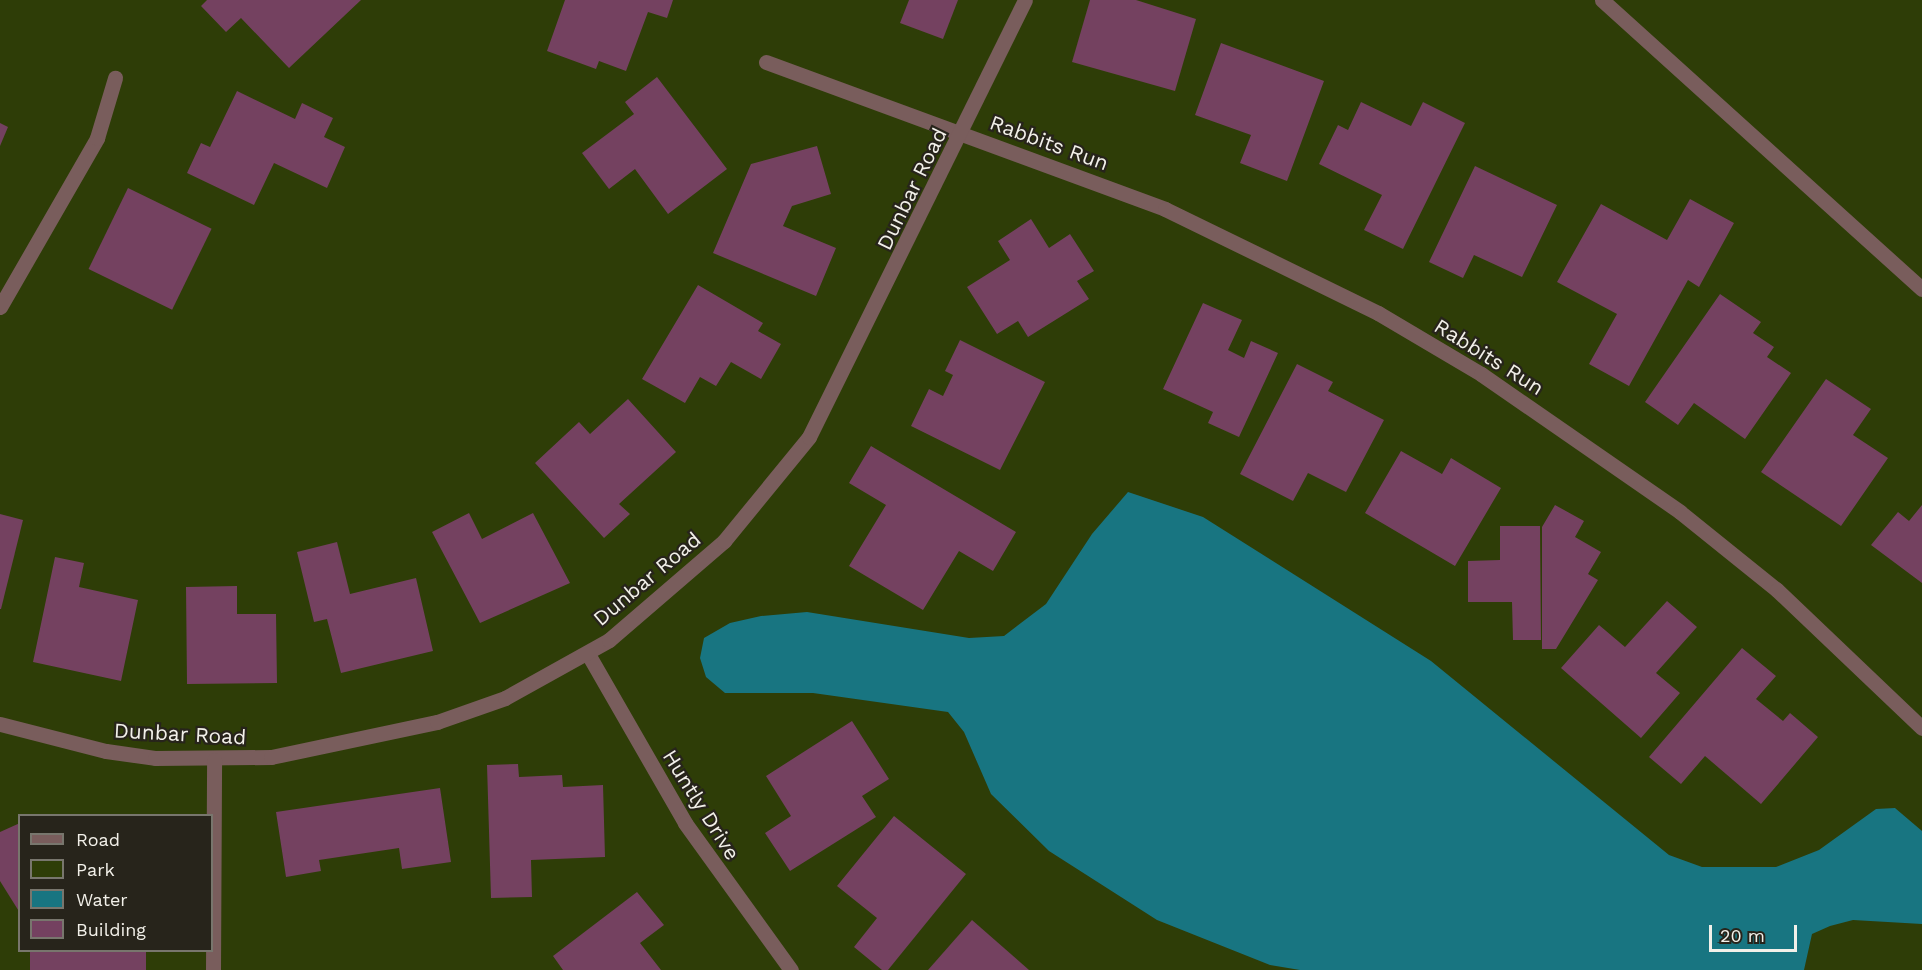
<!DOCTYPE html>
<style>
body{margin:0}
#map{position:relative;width:1922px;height:970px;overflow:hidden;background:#27241b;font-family:"Work Sans",sans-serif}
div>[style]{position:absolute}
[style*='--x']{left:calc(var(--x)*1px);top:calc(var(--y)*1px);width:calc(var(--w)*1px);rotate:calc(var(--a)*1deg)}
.green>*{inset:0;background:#2e3d07}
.water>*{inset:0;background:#187581}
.building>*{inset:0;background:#744160;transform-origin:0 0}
.service>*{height:15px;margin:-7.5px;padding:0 7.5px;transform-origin:7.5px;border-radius:7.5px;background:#795d5c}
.minor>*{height:15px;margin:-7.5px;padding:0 7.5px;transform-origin:7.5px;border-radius:7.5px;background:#795d5c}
span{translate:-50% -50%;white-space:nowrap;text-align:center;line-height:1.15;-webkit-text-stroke:4.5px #27241b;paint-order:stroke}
.street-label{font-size:21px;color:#f2f0e9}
.legend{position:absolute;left:18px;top:814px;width:195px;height:138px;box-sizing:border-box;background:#27241b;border:2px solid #78766d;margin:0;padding:8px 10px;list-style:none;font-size:18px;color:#f2f0e9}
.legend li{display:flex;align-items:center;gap:12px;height:30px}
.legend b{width:30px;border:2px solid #78766d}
.scale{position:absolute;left:1709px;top:925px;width:88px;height:27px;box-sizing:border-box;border:3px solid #f2f0e9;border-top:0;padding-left:8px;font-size:18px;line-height:21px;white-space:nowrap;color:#f2f0e9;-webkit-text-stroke:4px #27241b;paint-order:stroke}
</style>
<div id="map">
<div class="green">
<div style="clip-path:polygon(evenodd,0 0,1922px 0,1922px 970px,0 970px,0 0,20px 816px,212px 816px,212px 950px,20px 950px,20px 816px)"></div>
</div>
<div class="water">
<div style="clip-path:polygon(1128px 492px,1203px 517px,1431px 661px,1669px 855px,1702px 867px,1776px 867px,1819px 850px,1876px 809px,1895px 808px,1922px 831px,1922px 924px,1853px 920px,1830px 926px,1812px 934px,1804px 970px,1300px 970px,1270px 965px,1157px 920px,1049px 851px,991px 794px,964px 732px,948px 712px,813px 693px,725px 693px,706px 677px,700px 658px,704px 638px,730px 623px,761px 616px,807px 612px,969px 638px,1004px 636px,1046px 604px,1092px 534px)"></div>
</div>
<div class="building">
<div style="clip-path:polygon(207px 0,361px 0,289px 68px,241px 18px,226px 32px,201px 6px)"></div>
<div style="clip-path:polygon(565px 0,673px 0,667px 18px,648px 12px,626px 71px,599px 61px,596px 69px,547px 51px)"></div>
<div style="clip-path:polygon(909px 0,958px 0,943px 39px,900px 23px)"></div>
<div style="clip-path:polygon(1090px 0,1136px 0,1196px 19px,1175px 91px,1072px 62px)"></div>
<div style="clip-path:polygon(1221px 43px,1324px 81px,1287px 181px,1240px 163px,1251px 135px,1195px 115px)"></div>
<div style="clip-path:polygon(657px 77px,727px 169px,668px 214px,635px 169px,609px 189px,582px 153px,634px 114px,625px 102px)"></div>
<div style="clip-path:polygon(237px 91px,295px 119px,302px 103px,333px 118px,324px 137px,345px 147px,327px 188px,274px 163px,254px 205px,187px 173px,201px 143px,210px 147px)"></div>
<div style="clip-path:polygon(1361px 102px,1411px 126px,1423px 102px,1465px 123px,1403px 249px,1364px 230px,1382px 195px,1319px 164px,1338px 125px,1348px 130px)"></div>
<div style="clip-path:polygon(0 123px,8px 127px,0 146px)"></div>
<div style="clip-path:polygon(817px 146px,831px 194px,792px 206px,783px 226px,836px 248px,816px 296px,713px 253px,751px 164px)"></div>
<div style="clip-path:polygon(1475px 166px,1557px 205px,1522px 277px,1474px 255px,1463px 278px,1429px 262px)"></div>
<div style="left:128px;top:188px;width:93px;height:90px;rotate:26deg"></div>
<div style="clip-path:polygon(1690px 199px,1734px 223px,1699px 287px,1688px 280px,1629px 386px,1589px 364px,1617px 314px,1557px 282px,1601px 204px,1667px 240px)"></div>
<div style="clip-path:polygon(1031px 219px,1049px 248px,1070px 234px,1094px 271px,1077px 281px,1089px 299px,1028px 337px,1018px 321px,997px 334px,967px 287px,1010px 260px,998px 241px)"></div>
<div style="clip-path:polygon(698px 285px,763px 323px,758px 331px,781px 344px,761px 379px,731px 362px,716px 386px,700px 377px,685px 403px,642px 379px)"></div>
<div style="clip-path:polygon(1720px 294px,1761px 322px,1753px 333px,1774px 347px,1767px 357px,1791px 373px,1745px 439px,1694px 403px,1678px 425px,1645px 402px)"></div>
<div style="clip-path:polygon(1203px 303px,1242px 320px,1228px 350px,1244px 358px,1251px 341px,1278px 353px,1239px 437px,1208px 423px,1213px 412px,1163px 389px)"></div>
<div style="clip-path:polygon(960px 340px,1045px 382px,1000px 470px,911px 426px,929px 389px,943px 396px,953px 375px,945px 371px)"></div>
<div style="clip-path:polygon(1297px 364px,1333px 382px,1328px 391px,1384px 420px,1346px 492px,1308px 473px,1293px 501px,1240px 474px)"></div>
<div style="clip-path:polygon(1826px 379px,1871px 409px,1853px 435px,1888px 458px,1841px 526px,1761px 472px)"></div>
<div style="clip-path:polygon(628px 399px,676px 452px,619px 504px,630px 514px,604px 538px,535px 463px,579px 422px,590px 434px)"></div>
<div style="clip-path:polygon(871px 446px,1016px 532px,993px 571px,959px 551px,923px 610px,849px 566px,886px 505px,849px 483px)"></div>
<div style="clip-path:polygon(1401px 451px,1442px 474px,1451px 458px,1501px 488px,1455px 566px,1365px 513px)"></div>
<div style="clip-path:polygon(1555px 505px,1584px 521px,1575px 537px,1601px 552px,1588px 574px,1598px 580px,1556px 649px,1542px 649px,1542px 527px)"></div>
<div style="clip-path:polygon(1922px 505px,1922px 583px,1871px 545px,1898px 512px,1909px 521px)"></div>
<div style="clip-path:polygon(469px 513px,482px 539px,533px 513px,570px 583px,480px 623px,432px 532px)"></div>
<div style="clip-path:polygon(0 514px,23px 520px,1px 609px,0 609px)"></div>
<div style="clip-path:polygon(1500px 526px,1540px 526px,1541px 640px,1513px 640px,1512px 602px,1468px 602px,1468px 561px,1500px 560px)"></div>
<div style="clip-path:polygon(337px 542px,350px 594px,416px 578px,433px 651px,341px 673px,327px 619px,314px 622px,297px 552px)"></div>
<div style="clip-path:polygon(55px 557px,84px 563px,79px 587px,138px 600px,121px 681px,33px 662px)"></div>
<div style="clip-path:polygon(237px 586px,237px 614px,276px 614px,277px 683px,187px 684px,186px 587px)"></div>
<div style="clip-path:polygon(1667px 601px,1697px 627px,1656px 673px,1680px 693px,1641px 738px,1561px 668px,1599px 625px,1625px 647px)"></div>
<div style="clip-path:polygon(1742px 648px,1776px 676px,1756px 699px,1783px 721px,1790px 713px,1818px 737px,1761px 804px,1705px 756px,1681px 784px,1649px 757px)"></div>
<div style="clip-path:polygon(852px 721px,889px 779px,862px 796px,876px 817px,790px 871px,765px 833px,791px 816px,766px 776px)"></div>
<div style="clip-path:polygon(518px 764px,519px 777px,562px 775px,563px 787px,603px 785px,605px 857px,531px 860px,532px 897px,491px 898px,487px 765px)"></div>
<div style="clip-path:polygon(440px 788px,451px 862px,402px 869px,399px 848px,319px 860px,321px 871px,286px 877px,276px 812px)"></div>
<div style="clip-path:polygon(894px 816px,966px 874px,888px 970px,882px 970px,854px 947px,877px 918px,837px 886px)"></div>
<div style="clip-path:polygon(20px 823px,20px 913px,0 881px,0 832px)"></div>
<div style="clip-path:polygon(637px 892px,664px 925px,640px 943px,661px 970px,563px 970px,553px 956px)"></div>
<div style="clip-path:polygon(972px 920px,1029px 970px,928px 970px)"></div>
<div style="left:30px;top:950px;width:116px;height:20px"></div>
</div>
<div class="service">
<div style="--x:1602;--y:0;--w:431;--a:42.1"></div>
</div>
<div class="minor">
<div style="--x:766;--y:62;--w:425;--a:20.2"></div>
<div style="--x:1165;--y:209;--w:237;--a:26"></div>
<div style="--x:1378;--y:313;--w:120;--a:30.6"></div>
<div style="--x:1481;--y:374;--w:242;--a:34.7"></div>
<div style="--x:1680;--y:512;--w:124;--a:38.8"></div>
<div style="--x:1777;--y:590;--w:200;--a:43.6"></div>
<div style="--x:0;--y:307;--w:195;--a:-60.1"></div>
<div style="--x:97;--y:138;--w:63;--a:-73.3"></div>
<div style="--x:588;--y:654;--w:195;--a:60.1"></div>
<div style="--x:685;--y:823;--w:181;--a:54.2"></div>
<div style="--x:0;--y:724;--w:109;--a:14.3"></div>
<div style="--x:106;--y:751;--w:49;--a:8.1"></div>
<div style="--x:155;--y:758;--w:116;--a:-0.5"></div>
<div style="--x:271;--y:757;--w:170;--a:-11.9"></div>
<div style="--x:437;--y:722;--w:72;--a:-19.4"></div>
<div style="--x:505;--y:698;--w:119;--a:-29.1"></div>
<div style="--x:609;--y:640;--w:152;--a:-40.7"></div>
<div style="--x:724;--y:541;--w:134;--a:-50.7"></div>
<div style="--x:809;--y:437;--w:487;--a:-63.7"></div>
<div style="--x:213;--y:970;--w:210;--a:-89.7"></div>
</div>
<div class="street-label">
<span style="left:1049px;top:143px;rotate:20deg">Rabbits Run</span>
<span style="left:912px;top:189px;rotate:-64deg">Dunbar Road</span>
<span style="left:1489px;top:357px;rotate:32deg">Rabbits Run</span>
<span style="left:647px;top:579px;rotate:-40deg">Dunbar Road</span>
<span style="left:180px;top:734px;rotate:3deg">Dunbar Road</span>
<span style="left:701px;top:805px;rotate:58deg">Huntly Drive</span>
</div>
<ul class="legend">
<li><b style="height:8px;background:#795d5c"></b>Road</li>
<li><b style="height:16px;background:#2e3d07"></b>Park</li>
<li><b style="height:16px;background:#187581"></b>Water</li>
<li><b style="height:16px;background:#744160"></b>Building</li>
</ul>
<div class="scale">20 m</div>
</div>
